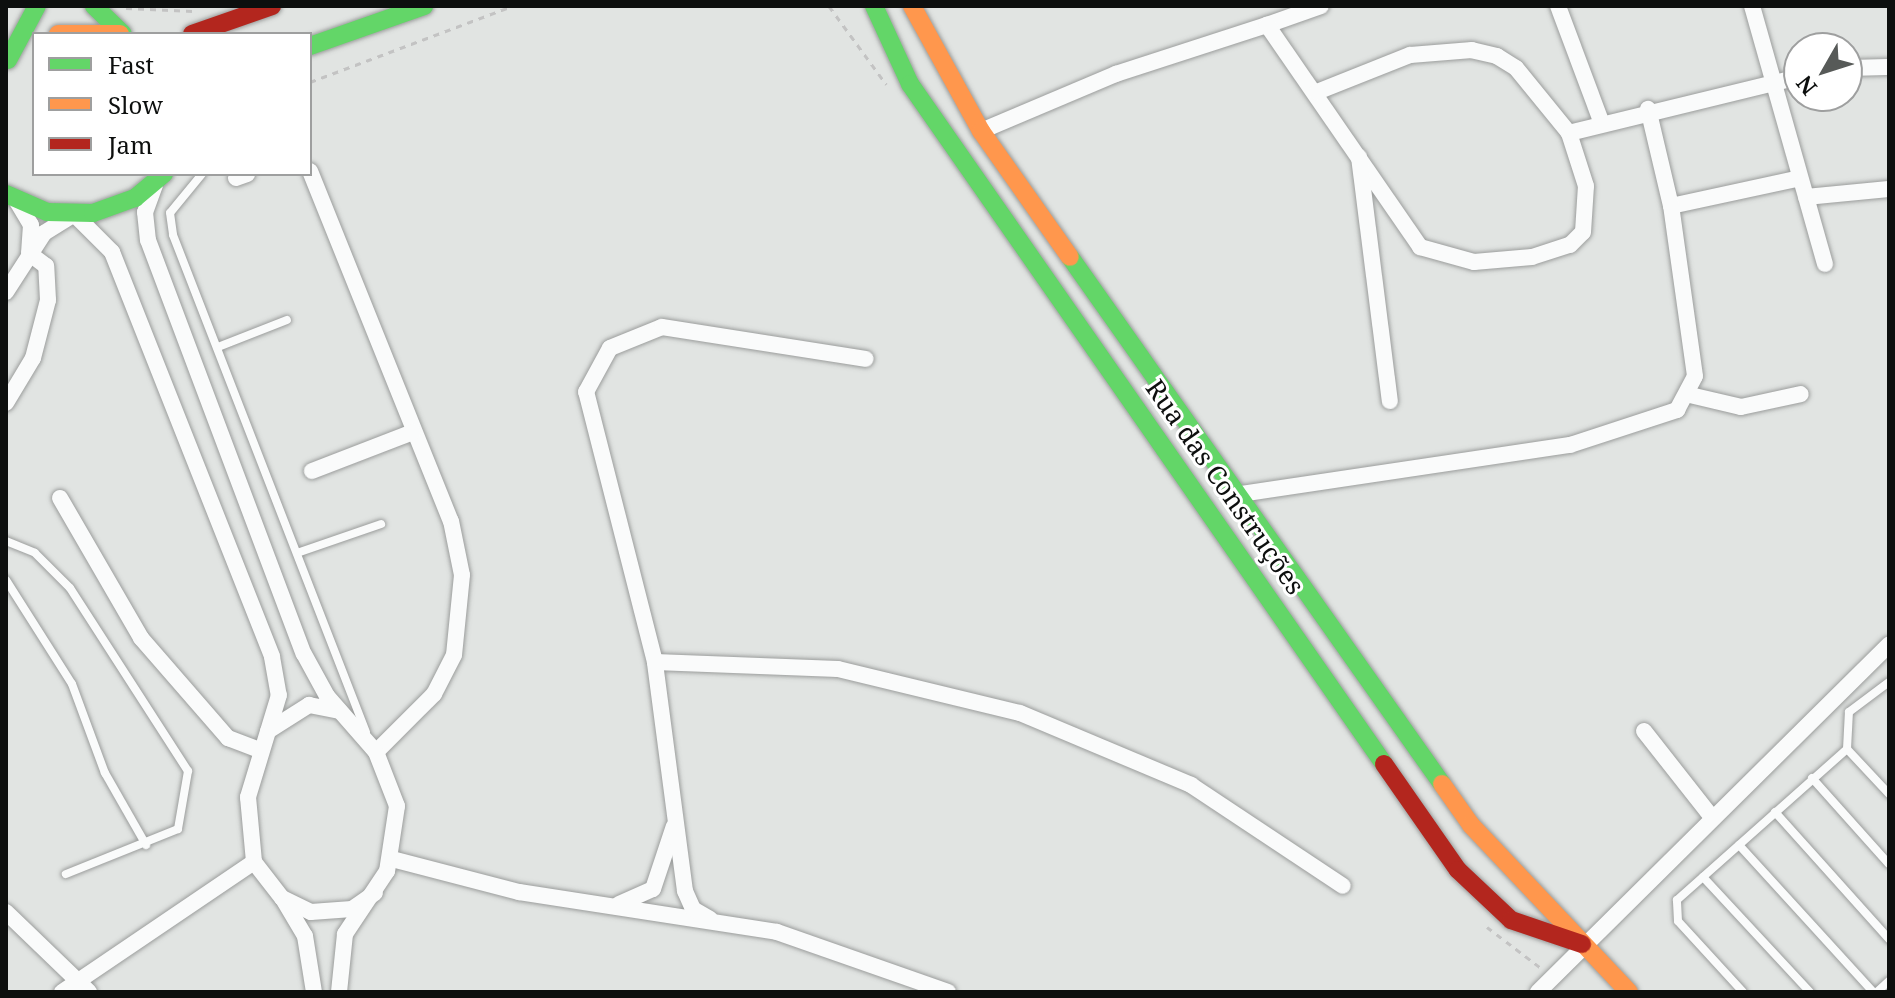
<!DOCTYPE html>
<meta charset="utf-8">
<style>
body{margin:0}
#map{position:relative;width:1895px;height:998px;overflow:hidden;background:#e1e4e2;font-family:"Noto Serif",serif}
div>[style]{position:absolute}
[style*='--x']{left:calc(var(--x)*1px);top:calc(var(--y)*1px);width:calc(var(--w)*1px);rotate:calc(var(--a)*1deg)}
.path>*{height:3px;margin-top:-1.5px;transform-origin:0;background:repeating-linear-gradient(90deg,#c3c3c3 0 6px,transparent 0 12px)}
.roads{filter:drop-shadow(0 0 2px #9b9d9c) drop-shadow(0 0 2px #9b9d9c)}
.lane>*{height:8px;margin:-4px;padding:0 4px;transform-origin:4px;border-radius:4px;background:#fafbfb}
.street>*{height:16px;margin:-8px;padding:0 8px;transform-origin:8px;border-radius:8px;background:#fafbfb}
.fast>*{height:18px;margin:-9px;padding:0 9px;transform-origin:9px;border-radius:9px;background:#63d668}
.slow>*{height:18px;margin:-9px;padding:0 9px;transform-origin:9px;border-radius:9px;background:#ff974d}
.jam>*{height:18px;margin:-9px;padding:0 9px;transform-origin:9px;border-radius:9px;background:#b3261e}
span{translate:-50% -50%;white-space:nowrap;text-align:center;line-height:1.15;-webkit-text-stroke:6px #fff;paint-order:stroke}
.street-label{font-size:26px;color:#0d0f0e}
.frame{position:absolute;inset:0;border:8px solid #0d0f0e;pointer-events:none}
.legend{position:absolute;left:32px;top:32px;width:280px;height:144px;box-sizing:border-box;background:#fff;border:2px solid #9e9f9f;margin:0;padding:10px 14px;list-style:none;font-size:24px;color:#0d0f0e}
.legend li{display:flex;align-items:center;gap:16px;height:40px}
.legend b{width:40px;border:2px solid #9e9f9f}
.north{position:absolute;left:1783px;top:32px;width:80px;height:80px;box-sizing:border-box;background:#fff;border:2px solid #9e9f9f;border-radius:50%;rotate:231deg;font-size:22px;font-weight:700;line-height:32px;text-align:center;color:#0d0f0e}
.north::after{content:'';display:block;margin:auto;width:28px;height:36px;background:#575a58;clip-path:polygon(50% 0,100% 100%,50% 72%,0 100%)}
</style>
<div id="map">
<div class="path">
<div style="--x:829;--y:6;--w:97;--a:53.8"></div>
<div style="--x:126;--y:8;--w:67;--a:2.6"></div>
<div style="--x:310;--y:82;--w:216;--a:-20.6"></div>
<div style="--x:1487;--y:927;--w:68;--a:37.2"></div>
</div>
<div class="roads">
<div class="lane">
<div style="--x:202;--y:174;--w:50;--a:129.4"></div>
<div style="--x:170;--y:213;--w:22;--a:82"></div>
<div style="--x:173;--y:235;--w:533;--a:68.78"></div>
<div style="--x:218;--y:347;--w:74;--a:-21.4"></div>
<div style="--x:6;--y:541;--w:31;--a:22"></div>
<div style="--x:35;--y:553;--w:49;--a:45"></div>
<div style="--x:70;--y:588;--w:218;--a:57.2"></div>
<div style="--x:188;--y:771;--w:59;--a:99.8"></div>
<div style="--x:178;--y:829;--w:121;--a:158.1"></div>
<div style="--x:297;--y:553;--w:89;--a:-19"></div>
<div style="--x:6;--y:580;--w:123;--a:57.6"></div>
<div style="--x:72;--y:684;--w:95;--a:69.7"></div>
<div style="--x:105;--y:773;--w:83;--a:60.3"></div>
<div style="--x:1847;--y:749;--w:37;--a:-87"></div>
<div style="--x:1849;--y:712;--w:50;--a:-36.9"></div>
<div style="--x:1812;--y:778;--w:115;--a:48.2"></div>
<div style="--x:1775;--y:812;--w:171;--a:48.1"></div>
<div style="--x:1739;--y:845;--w:199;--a:47.6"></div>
<div style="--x:1703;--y:877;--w:157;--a:47.1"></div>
<div style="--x:1743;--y:992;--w:96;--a:-132.5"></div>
<div style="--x:1678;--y:921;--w:21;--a:-93"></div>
<div style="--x:1677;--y:900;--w:227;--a:-41.6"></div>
<div style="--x:1847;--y:749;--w:62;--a:47"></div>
<div style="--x:1877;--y:992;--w:16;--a:-43"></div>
</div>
<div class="street">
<div style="--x:1558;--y:6;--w:123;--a:69.5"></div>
<div style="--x:1752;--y:6;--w:268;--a:74.2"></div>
<div style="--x:1267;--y:25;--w:57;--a:-19.4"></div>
<div style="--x:1847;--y:68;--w:42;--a:-1.4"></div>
<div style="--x:981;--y:131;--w:147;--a:-22.9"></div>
<div style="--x:1116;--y:74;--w:159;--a:-18"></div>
<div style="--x:1267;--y:25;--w:270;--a:55.4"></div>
<div style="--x:1420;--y:247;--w:56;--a:15.5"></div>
<div style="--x:1474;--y:262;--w:58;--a:-4.9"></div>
<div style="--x:1532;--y:257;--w:40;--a:-18"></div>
<div style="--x:1570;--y:245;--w:18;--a:-45"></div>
<div style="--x:1583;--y:232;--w:46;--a:-86.3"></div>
<div style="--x:1586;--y:186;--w:56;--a:-107.8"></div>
<div style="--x:1569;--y:133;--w:84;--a:-129.2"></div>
<div style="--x:1516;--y:68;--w:22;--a:-148"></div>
<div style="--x:1497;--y:56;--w:26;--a:-167"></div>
<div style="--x:1472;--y:50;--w:62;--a:175.4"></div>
<div style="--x:1410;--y:55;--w:100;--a:158.3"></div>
<div style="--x:1569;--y:133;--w:237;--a:-13.7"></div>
<div style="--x:1359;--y:157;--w:246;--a:82.8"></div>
<div style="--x:310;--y:171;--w:377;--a:68.1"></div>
<div style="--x:451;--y:521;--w:55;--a:78.5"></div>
<div style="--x:462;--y:575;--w:80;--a:95.7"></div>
<div style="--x:454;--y:655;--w:44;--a:117.1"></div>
<div style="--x:434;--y:694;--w:82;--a:135"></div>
<div style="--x:236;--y:178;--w:12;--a:-20"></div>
<div style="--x:155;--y:185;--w:29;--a:110"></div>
<div style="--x:145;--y:212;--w:28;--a:84"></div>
<div style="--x:148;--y:240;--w:442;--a:69.4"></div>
<div style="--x:304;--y:654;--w:48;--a:61.3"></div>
<div style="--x:327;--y:696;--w:74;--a:48.8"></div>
<div style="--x:376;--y:752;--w:58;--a:68.7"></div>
<div style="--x:397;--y:806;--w:66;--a:98.7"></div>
<div style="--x:387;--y:871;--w:76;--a:123.7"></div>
<div style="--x:345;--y:934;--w:58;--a:95.9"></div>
<div style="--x:1806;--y:197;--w:83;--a:-5.5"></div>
<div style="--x:16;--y:200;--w:29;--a:59"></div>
<div style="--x:31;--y:225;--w:28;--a:94"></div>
<div style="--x:1671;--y:206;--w:132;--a:-12.2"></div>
<div style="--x:6;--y:292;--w:70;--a:-57.2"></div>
<div style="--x:44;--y:233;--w:36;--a:-32"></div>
<div style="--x:74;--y:214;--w:54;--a:45"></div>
<div style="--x:112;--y:252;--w:435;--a:68.4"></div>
<div style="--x:272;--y:657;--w:39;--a:80"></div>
<div style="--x:279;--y:695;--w:107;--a:106.9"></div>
<div style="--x:248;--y:797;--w:65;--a:84.7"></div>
<div style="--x:254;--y:862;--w:46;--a:52.1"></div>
<div style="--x:282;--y:898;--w:32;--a:26"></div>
<div style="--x:311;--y:912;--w:41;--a:-4.2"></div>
<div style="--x:352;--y:909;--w:28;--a:-35"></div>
<div style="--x:1690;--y:395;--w:52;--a:13.2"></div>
<div style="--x:1741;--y:407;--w:61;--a:-12.2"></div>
<div style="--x:6;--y:403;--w:52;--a:-59"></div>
<div style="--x:33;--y:358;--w:60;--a:-75.5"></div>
<div style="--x:48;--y:300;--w:34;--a:-93"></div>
<div style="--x:46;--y:266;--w:21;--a:-143"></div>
<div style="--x:312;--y:471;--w:108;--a:-21.1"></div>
<div style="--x:1241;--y:494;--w:333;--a:-8.5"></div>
<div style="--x:1570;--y:445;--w:113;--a:-18.1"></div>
<div style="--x:1677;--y:410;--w:38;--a:-62"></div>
<div style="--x:1695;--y:376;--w:172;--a:-98"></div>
<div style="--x:1671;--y:206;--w:100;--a:-103.3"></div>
<div style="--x:60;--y:498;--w:162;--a:59.9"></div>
<div style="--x:141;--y:638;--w:133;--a:49"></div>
<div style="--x:228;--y:738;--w:33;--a:21"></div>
<div style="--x:655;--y:662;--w:183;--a:2.2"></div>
<div style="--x:838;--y:669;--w:187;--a:13.6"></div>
<div style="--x:1020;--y:713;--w:186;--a:22.8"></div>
<div style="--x:1191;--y:785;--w:182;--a:33.6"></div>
<div style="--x:268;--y:731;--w:49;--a:-32.4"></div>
<div style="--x:309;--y:705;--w:31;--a:11"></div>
<div style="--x:1644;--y:731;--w:108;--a:51.8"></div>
<div style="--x:392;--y:859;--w:131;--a:14.6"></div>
<div style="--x:519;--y:892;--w:261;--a:8.8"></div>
<div style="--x:777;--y:932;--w:181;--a:19.3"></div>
<div style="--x:283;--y:899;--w:43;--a:59.3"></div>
<div style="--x:305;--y:936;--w:57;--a:80.9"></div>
<div style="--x:619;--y:904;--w:37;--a:-24"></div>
<div style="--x:653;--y:889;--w:66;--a:-71.6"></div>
<div style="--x:6;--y:912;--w:115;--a:43.9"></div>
<div style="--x:710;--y:919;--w:20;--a:-150"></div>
<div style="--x:693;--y:909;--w:20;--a:-114"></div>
<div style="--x:685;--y:891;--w:231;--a:-97.5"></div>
<div style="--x:655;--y:662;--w:279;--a:-104.3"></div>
<div style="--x:586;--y:392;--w:50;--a:-61.4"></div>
<div style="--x:610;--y:348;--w:56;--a:-22"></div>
<div style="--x:662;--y:327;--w:206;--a:8.9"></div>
<div style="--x:62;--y:992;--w:232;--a:-34.1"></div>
<div style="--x:1538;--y:992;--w:494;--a:-44.7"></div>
</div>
<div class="fast">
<div style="--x:94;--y:6;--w:40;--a:44"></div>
<div style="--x:874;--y:6;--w:86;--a:65.2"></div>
<div style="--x:910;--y:84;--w:829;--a:55.12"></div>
<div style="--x:310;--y:46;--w:121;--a:-19.3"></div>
<div style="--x:8;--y:60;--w:61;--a:-61.8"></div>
<div style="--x:6;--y:194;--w:45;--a:23.7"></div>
<div style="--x:47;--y:212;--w:46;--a:1.2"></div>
<div style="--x:93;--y:213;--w:45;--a:-19.7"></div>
<div style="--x:135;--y:198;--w:38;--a:-40"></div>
<div style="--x:1070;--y:257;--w:645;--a:54.78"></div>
</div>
<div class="slow">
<div style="--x:912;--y:6;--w:143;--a:61.1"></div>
<div style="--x:981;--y:131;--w:154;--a:54.8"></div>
<div style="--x:58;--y:34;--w:62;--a:0"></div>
<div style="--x:1442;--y:784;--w:50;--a:54.7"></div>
<div style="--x:1471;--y:825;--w:230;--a:46.6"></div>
</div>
<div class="jam">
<div style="--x:192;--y:34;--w:85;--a:-19.3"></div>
<div style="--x:1384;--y:764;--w:129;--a:55.1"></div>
<div style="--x:1458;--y:870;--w:73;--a:43.3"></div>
<div style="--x:1511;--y:920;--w:75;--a:18.7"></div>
</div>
</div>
<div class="street-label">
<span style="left:1225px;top:487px;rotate:55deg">Rua das Construções</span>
</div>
<div class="frame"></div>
<ul class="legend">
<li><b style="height:10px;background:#63d668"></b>Fast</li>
<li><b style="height:10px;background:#ff974d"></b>Slow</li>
<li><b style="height:10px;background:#b3261e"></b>Jam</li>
</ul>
<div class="north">N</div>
</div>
